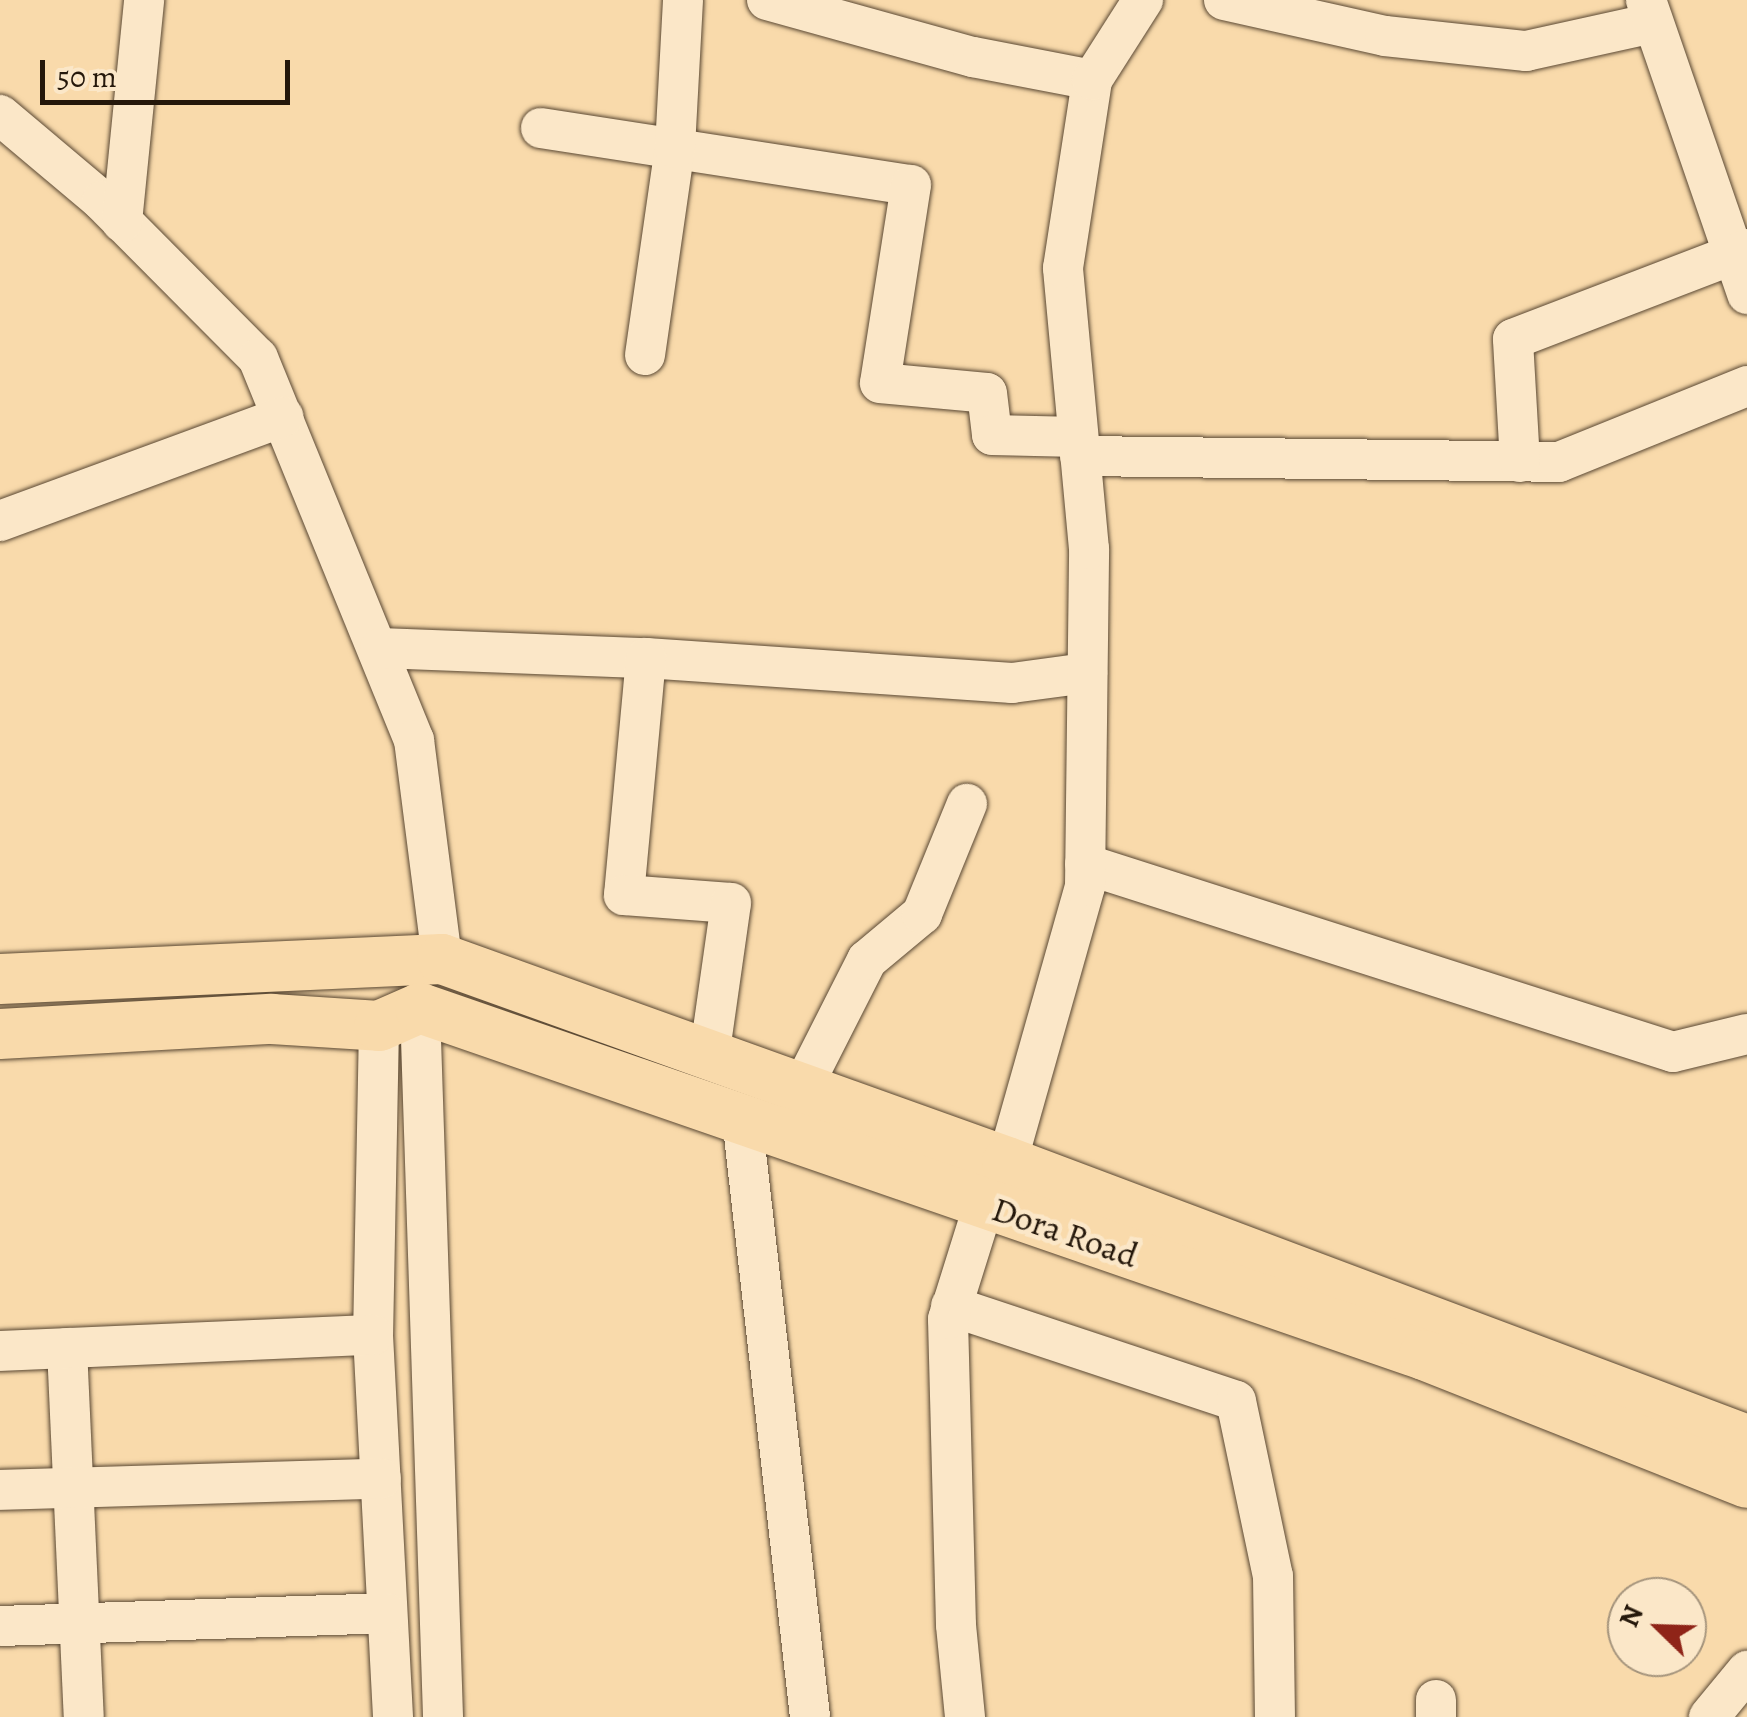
<!DOCTYPE html>
<style>
body{margin:0}
#map{position:relative;width:1747px;height:1717px;overflow:hidden;background:#f9daab;font-family:Alegreya,serif}
div>[style]{position:absolute}
[style*='--x']{left:calc(var(--x)*1px);top:calc(var(--y)*1px);width:calc(var(--w)*1px);rotate:calc(var(--a)*1deg)}
.roads{filter:drop-shadow(0 0 2px #5a4833) drop-shadow(0 0 2px #5a4833)}
.minor>*{height:40px;margin:-20px;padding:0 20px;transform-origin:20px;border-radius:20px;background:#fbe7c8}
.major>*{height:50px;margin:-25px;padding:0 25px;transform-origin:25px;border-radius:25px;background:#f9daab}
span{translate:-50% -50%;white-space:nowrap;text-align:center;line-height:1.15;-webkit-text-stroke:9px #fbe7c8;paint-order:stroke}
.street-label{font-size:35px;color:#25180b}
.north{position:absolute;left:1607px;top:1577px;width:100px;height:100px;box-sizing:border-box;background:#fbe7c8;border:2px solid #a5947c;border-radius:50%;rotate:293deg;font-size:28px;font-weight:700;line-height:40px;text-align:center;color:#25180b}
.north::after{content:'';display:block;margin:auto;width:35px;height:45px;background:#8f2418;clip-path:polygon(50% 0,100% 100%,50% 72%,0 100%)}
.scale{position:absolute;left:40px;top:60px;width:250px;height:45px;box-sizing:border-box;border:5px solid #25180b;border-top:0;padding-left:12px;font-size:30px;line-height:35px;white-space:nowrap;color:#25180b;-webkit-text-stroke:8px #fbe7c8;paint-order:stroke}
</style>
<div id="map">
<div class="roads">
<div class="minor">
<div style="--x:767;--y:0;--w:214;--a:15.5"></div>
<div style="--x:973;--y:57;--w:121;--a:10.9"></div>
<div style="--x:1224;--y:0;--w:165;--a:12.6"></div>
<div style="--x:1385;--y:36;--w:142;--a:6.1"></div>
<div style="--x:1526;--y:51;--w:130;--a:-12.4"></div>
<div style="--x:1646;--y:0;--w:311;--a:71"></div>
<div style="--x:0;--y:115;--w:133;--a:40.1"></div>
<div style="--x:102;--y:201;--w:221;--a:45.2"></div>
<div style="--x:258;--y:358;--w:413;--a:67.8"></div>
<div style="--x:414;--y:740;--w:221;--a:82.7"></div>
<div style="--x:541;--y:128;--w:374;--a:8.8"></div>
<div style="--x:911;--y:185;--w:200;--a:98.9"></div>
<div style="--x:880;--y:383;--w:107;--a:5.3"></div>
<div style="--x:987;--y:393;--w:42;--a:83.2"></div>
<div style="--x:992;--y:435;--w:86;--a:1.3"></div>
<div style="--x:122;--y:222;--w:223;--a:-84.3"></div>
<div style="--x:645;--y:355;--w:209;--a:-81.8"></div>
<div style="--x:675;--y:148;--w:148;--a:-86.9"></div>
<div style="--x:1080;--y:456;--w:479;--a:0.7"></div>
<div style="--x:1559;--y:462;--w:203;--a:-22"></div>
<div style="--x:1520;--y:462;--w:123;--a:-93.3"></div>
<div style="--x:1513;--y:339;--w:251;--a:-21"></div>
<div style="--x:0;--y:521;--w:302;--a:-20.2"></div>
<div style="--x:380;--y:648;--w:266;--a:2.2"></div>
<div style="--x:646;--y:658;--w:367;--a:3.9"></div>
<div style="--x:1012;--y:683;--w:76;--a:-7.6"></div>
<div style="--x:646;--y:658;--w:238;--a:95.3"></div>
<div style="--x:624;--y:895;--w:107;--a:4.3"></div>
<div style="--x:731;--y:903;--w:157;--a:98.1"></div>
<div style="--x:1085;--y:864;--w:617;--a:17.73"></div>
<div style="--x:1673;--y:1052;--w:76;--a:-13.7"></div>
<div style="--x:420;--y:1008;--w:709;--a:88.14"></div>
<div style="--x:379;--y:1026;--w:309;--a:91.1"></div>
<div style="--x:373;--y:1335;--w:383;--a:87"></div>
<div style="--x:800;--y:1092;--w:148;--a:-63.1"></div>
<div style="--x:867;--y:960;--w:72;--a:-39.9"></div>
<div style="--x:922;--y:914;--w:119;--a:-67.8"></div>
<div style="--x:742;--y:1118;--w:603;--a:83.52"></div>
<div style="--x:1007;--y:1162;--w:287;--a:-74.2"></div>
<div style="--x:1085;--y:886;--w:337;--a:-89.3"></div>
<div style="--x:1089;--y:549;--w:282;--a:-95.3"></div>
<div style="--x:1063;--y:268;--w:190;--a:-81.2"></div>
<div style="--x:1092;--y:80;--w:95;--a:-57.5"></div>
<div style="--x:951;--y:1306;--w:300;--a:18.4"></div>
<div style="--x:1236;--y:1401;--w:179;--a:78.1"></div>
<div style="--x:1273;--y:1576;--w:141;--a:89.2"></div>
<div style="--x:67;--y:1348;--w:369;--a:87.4"></div>
<div style="--x:0;--y:1351;--w:373;--a:-2.5"></div>
<div style="--x:0;--y:1490;--w:381;--a:-1.7"></div>
<div style="--x:0;--y:1626;--w:387;--a:-1.9"></div>
<div style="--x:1436;--y:1700;--w:17;--a:90"></div>
<div style="--x:965;--y:1717;--w:92;--a:-95.6"></div>
<div style="--x:956;--y:1625;--w:306;--a:-91.5"></div>
<div style="--x:948;--y:1319;--w:121;--a:-72.6"></div>
<div style="--x:1709;--y:1717;--w:60;--a:-50.4"></div>
</div>
<div class="major">
<div style="--x:0;--y:979;--w:442;--a:-2.6"></div>
<div style="--x:442;--y:959;--w:600;--a:19.76"></div>
<div style="--x:1007;--y:1162;--w:790;--a:20.59"></div>
<div style="--x:0;--y:1034;--w:272;--a:-3.2"></div>
<div style="--x:272;--y:1019;--w:107;--a:3.7"></div>
<div style="--x:379;--y:1026;--w:45;--a:-23.7"></div>
<div style="--x:420;--y:1008;--w:1062;--a:19.07"></div>
<div style="--x:1424;--y:1355;--w:347;--a:21.6"></div>
</div>
</div>
<div class="street-label">
<span style="left:1065px;top:1232px;rotate:19deg">Dora Road</span>
</div>
<div class="north">N</div>
<div class="scale">50 m</div>
</div>
